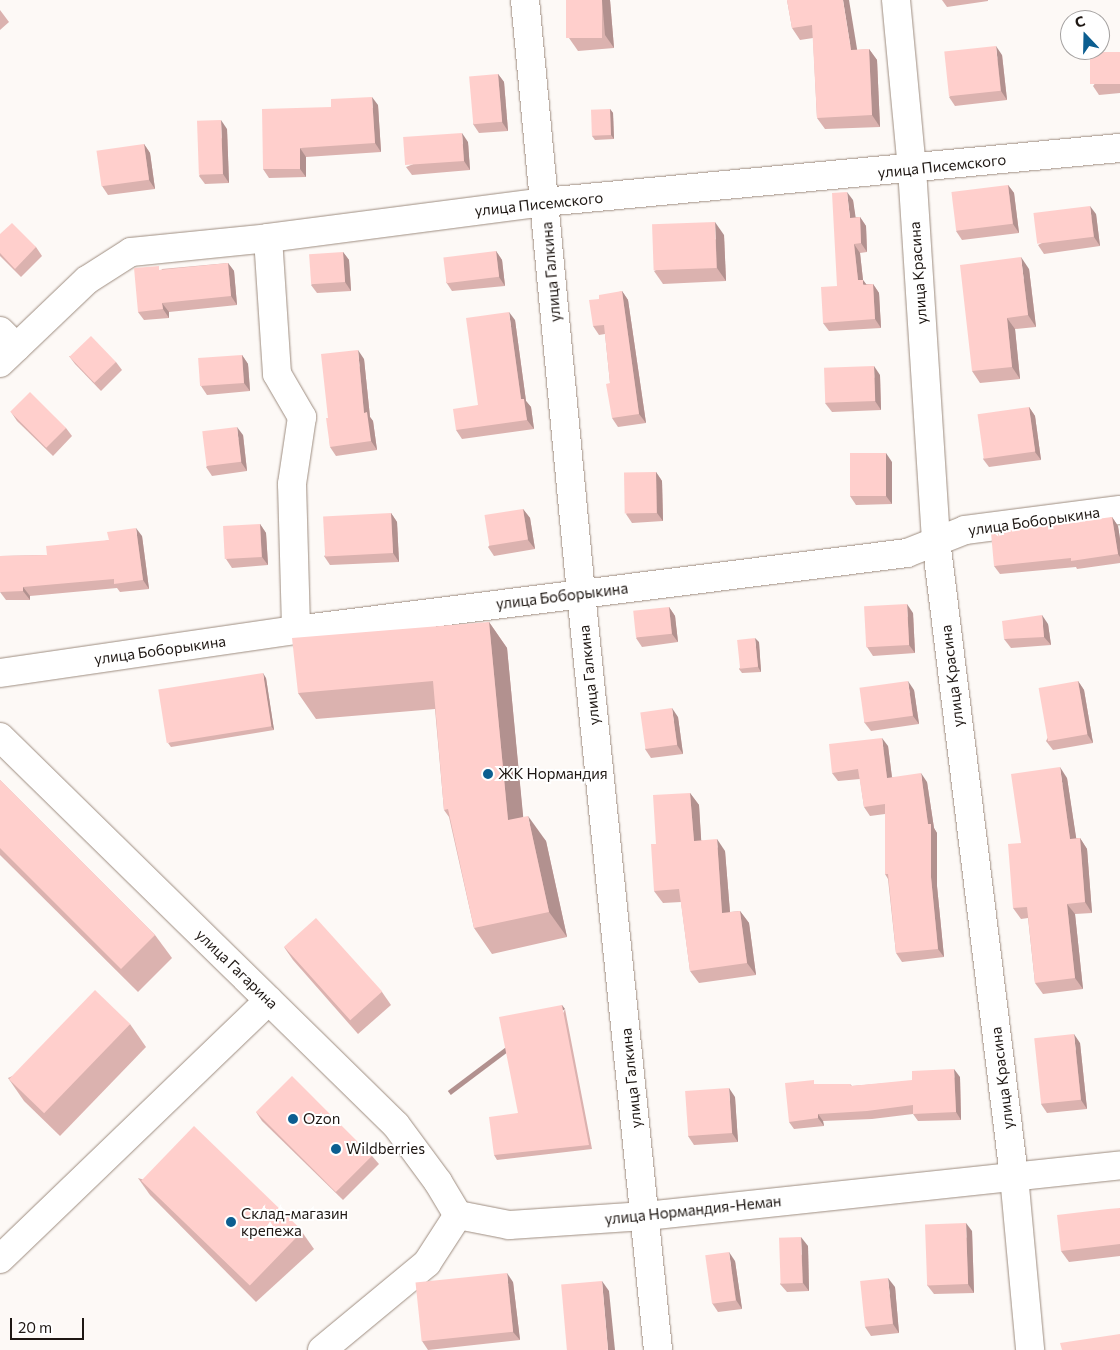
<!DOCTYPE html>
<meta charset="utf-8">
<style>
body{margin:0}
#map{position:relative;width:1120px;height:1350px;overflow:hidden;background:#fdf9f6;font-family:Commissioner,sans-serif}
div>[style]{position:absolute}
[style*='--x']{left:calc(var(--x)*1px);top:calc(var(--y)*1px);width:calc(var(--w)*1px);rotate:calc(var(--a)*1deg)}
.roads{filter:drop-shadow(0 0 1px #9e8d80) drop-shadow(0 0 1px #9e8d80)}
.minor>*{height:28px;margin:-14px;padding:0 14px;transform-origin:14px;border-radius:14px;background:#fff}
.wall>*{inset:0;background:#dbb2af}
.shaded-wall>*{inset:0;background:#b2918f;transform-origin:0 0}
.building>*{inset:0;background:#ffcfcc;transform-origin:0 0}
.dots>*{width:14px;height:14px;translate:-50% -50%;box-sizing:border-box;border:2px solid #fff;border-radius:50%}
span{translate:-50% -50%;white-space:nowrap;text-align:center;line-height:1.15;-webkit-text-stroke:4px #fff;paint-order:stroke}
.street-label{font-size:15px;color:#1e1713}
.poi-label{font-size:15px;color:#1e1713}
.left{translate:0 -50%;text-align:left}
.north{position:absolute;left:1060px;top:10px;width:50px;height:50px;box-sizing:border-box;background:#fff;border:1px solid #a5a2a1;border-radius:50%;rotate:339deg;font-size:14px;font-weight:700;line-height:20px;text-align:center;color:#1e1713}
.north::after{content:'';display:block;margin:auto;width:18px;height:22px;background:#0c5e90;clip-path:polygon(50% 0,100% 100%,50% 72%,0 100%)}
.scale{position:absolute;left:10px;top:1318px;width:74px;height:22px;box-sizing:border-box;border:2px solid #1e1713;border-top:0;padding-left:6px;font-size:15px;line-height:18px;white-space:nowrap;color:#1e1713;-webkit-text-stroke:4px #fff;paint-order:stroke}
</style>
<div id="map">
<div class="roads">
<div class="minor">
<div style="--x:525;--y:0;--w:596;--a:84.61"></div>
<div style="--x:581;--y:593;--w:761;--a:84.19"></div>
<div style="--x:896;--y:0;--w:170;--a:84.6"></div>
<div style="--x:912;--y:169;--w:372;--a:86.3"></div>
<div style="--x:936;--y:540;--w:641;--a:83.01"></div>
<div style="--x:1014;--y:1176;--w:175;--a:84.7"></div>
<div style="--x:268;--y:238;--w:136;--a:86.2"></div>
<div style="--x:277;--y:374;--w:50;--a:59.8"></div>
<div style="--x:302;--y:417;--w:68;--a:98.5"></div>
<div style="--x:292;--y:484;--w:146;--a:88.4"></div>
<div style="--x:0;--y:331;--w:23;--a:45"></div>
<div style="--x:0;--y:363;--w:120;--a:-43.7"></div>
<div style="--x:87;--y:280;--w:52;--a:-32.5"></div>
<div style="--x:131;--y:252;--w:138;--a:-5.8"></div>
<div style="--x:268;--y:238;--w:278;--a:-7.4"></div>
<div style="--x:544;--y:202;--w:579;--a:-5.36"></div>
<div style="--x:0;--y:673;--w:299;--a:-8.3"></div>
<div style="--x:296;--y:630;--w:616;--a:-7.18"></div>
<div style="--x:907;--y:553;--w:62;--a:-21.6"></div>
<div style="--x:965;--y:530;--w:156;--a:-7.4"></div>
<div style="--x:0;--y:737;--w:554;--a:44.42"></div>
<div style="--x:396;--y:1125;--w:71;--a:53.6"></div>
<div style="--x:438;--y:1182;--w:39;--a:59"></div>
<div style="--x:0;--y:1259;--w:373;--a:-43.9"></div>
<div style="--x:322;--y:1350;--w:136;--a:-39.6"></div>
<div style="--x:427;--y:1263;--w:57;--a:-57.1"></div>
<div style="--x:458;--y:1215;--w:52;--a:11.1"></div>
<div style="--x:509;--y:1225;--w:137;--a:-3.8"></div>
<div style="--x:646;--y:1216;--w:477;--a:-6.1"></div>
</div>
</div>
<div class="wall">
<div style="clip-path:polygon(566px 0,610px 0,614px 48px,578px 51px,569px 38px)"></div>
<div style="clip-path:polygon(787px 0,857px 50px,869px 49px,877px 60px,880px 127px,825px 129px,817px 118px,813px 38px,800px 40px,792px 28px)"></div>
<div style="clip-path:polygon(942px 0,988px 0,988px 1px,947px 7px)"></div>
<div style="clip-path:polygon(0 10px,9px 22px,0 30px)"></div>
<div style="clip-path:polygon(1120px 52px,1120px 93px,1099px 95px,1093px 86px)"></div>
<div style="clip-path:polygon(1002px 55px,1007px 100px,955px 106px,949px 97px)"></div>
<div style="clip-path:polygon(498px 74px,504px 82px,508px 131px,479px 133px,473px 124px)"></div>
<div style="clip-path:polygon(378px 105px,381px 152px,306px 157px,306px 177px,269px 178px,263px 169px)"></div>
<div style="clip-path:polygon(610px 109px,613px 113px,614px 139px,595px 140px,592px 136px)"></div>
<div style="clip-path:polygon(227px 129px,229px 183px,205px 184px,199px 176px)"></div>
<div style="clip-path:polygon(468px 142px,470px 170px,412px 175px,406px 167px)"></div>
<div style="clip-path:polygon(144px 144px,150px 153px,155px 189px,108px 195px,102px 186px)"></div>
<div style="clip-path:polygon(1008px 185px,1014px 193px,1019px 233px,962px 240px,956px 231px)"></div>
<div style="clip-path:polygon(853px 200px,855px 217px,860px 217px,866px 226px,867px 252px,860px 253px,863px 280px,866px 284px,873px 284px,879px 293px,881px 328px,829px 331px,823px 323px,837px 286px)"></div>
<div style="clip-path:polygon(1096px 214px,1100px 246px,1044px 254px,1038px 245px)"></div>
<div style="clip-path:polygon(0 234px,36px 247px,42px 256px,21px 277px,0 256px)"></div>
<div style="clip-path:polygon(724px 235px,726px 281px,663px 284px,654px 271px)"></div>
<div style="clip-path:polygon(496px 251px,502px 260px,505px 286px,452px 291px,446px 282px)"></div>
<div style="clip-path:polygon(343px 252px,349px 260px,351px 291px,317px 293px,311px 285px)"></div>
<div style="clip-path:polygon(228px 263px,234px 271px,237px 305px,169px 312px,169px 318px,144px 320px,138px 312px,162px 269px)"></div>
<div style="clip-path:polygon(1029px 269px,1036px 327px,1015px 329px,1020px 379px,980px 383px,972px 371px)"></div>
<div style="clip-path:polygon(622px 291px,628px 300px,646px 423px,618px 427px,612px 418px,610px 383px,605px 334px,599px 335px,593px 326px,599px 299px)"></div>
<div style="clip-path:polygon(515px 320px,526px 401px,531px 407px,534px 429px,462px 439px,456px 430px,478px 405px)"></div>
<div style="clip-path:polygon(242px 355px,248px 364px,250px 391px,207px 395px,201px 386px)"></div>
<div style="clip-path:polygon(69px 356px,116px 362px,122px 370px,101px 391px,75px 364px)"></div>
<div style="clip-path:polygon(364px 359px,370px 417px,373px 421px,377px 450px,336px 456px,330px 447px,328px 418px)"></div>
<div style="clip-path:polygon(880px 375px,881px 410px,832px 412px,825px 403px)"></div>
<div style="clip-path:polygon(1029px 407px,1035px 416px,1041px 460px,989px 467px,983px 459px)"></div>
<div style="clip-path:polygon(11px 412px,66px 428px,72px 436px,53px 456px,17px 421px)"></div>
<div style="clip-path:polygon(243px 435px,247px 471px,212px 476px,206px 467px)"></div>
<div style="clip-path:polygon(892px 462px,892px 504px,856px 505px,850px 496px)"></div>
<div style="clip-path:polygon(656px 472px,662px 481px,663px 521px,632px 523px,626px 514px)"></div>
<div style="clip-path:polygon(523px 509px,530px 518px,535px 549px,494px 556px,488px 547px)"></div>
<div style="clip-path:polygon(391px 513px,397px 522px,399px 562px,330px 565px,324px 556px)"></div>
<div style="clip-path:polygon(1112px 517px,1118px 526px,1120px 539px,1120px 563px,1077px 569px,1076px 567px,1000px 574px,994px 566px)"></div>
<div style="clip-path:polygon(260px 524px,266px 533px,268px 565px,232px 568px,226px 559px)"></div>
<div style="clip-path:polygon(142px 536px,149px 589px,120px 592px,117px 588px,30px 596px,30px 600px,6px 600px,0 592px,0 556px,47px 555px,109px 540px)"></div>
<div style="clip-path:polygon(669px 607px,675px 616px,678px 642px,642px 647px,636px 638px)"></div>
<div style="clip-path:polygon(913px 613px,915px 653px,873px 656px,867px 647px)"></div>
<div style="clip-path:polygon(489px 622px,507px 648px,523px 817px,546px 841px,567px 937px,492px 954px,474px 928px,449px 817px,444px 810px,435px 709px,316px 719px,298px 693px)"></div>
<div style="clip-path:polygon(1048px 624px,1051px 645px,1011px 648px,1004px 639px)"></div>
<div style="clip-path:polygon(759px 642px,761px 672px,742px 673px,739px 669px)"></div>
<div style="clip-path:polygon(266px 678px,274px 730px,171px 747px,168px 743px)"></div>
<div style="clip-path:polygon(1078px 681px,1084px 690px,1093px 743px,1053px 750px,1046px 741px)"></div>
<div style="clip-path:polygon(914px 690px,919px 724px,871px 731px,864px 722px)"></div>
<div style="clip-path:polygon(678px 717px,683px 754px,651px 758px,645px 749px)"></div>
<div style="clip-path:polygon(888px 746px,892px 777px,927px 782px,934px 828px,937px 833px,937px 886px,944px 957px,902px 962px,896px 953px,888px 879px,885px 874px,885px 814px,870px 816px,864px 807px,860px 779px,838px 781px,832px 773px)"></div>
<div style="clip-path:polygon(1067px 778px,1076px 838px,1080px 838px,1087px 849px,1092px 913px,1075px 914px,1083px 989px,1043px 994px,1035px 983px,1028px 918px,1021px 919px,1013px 908px,1021px 843px)"></div>
<div style="clip-path:polygon(0 780px,155px 935px,172px 958px,138px 992px,0 855px)"></div>
<div style="clip-path:polygon(690px 793px,699px 805px,701px 840px,725px 851px,730px 912px,740px 911px,749px 923px,756px 975px,699px 983px,690px 971px,681px 902px,663px 903px,654px 891px,656px 844px)"></div>
<div style="clip-path:polygon(284px 947px,382px 992px,391px 1005px,358px 1034px,293px 960px)"></div>
<div style="clip-path:polygon(565px 1009px,592px 1149px,497px 1160px,494px 1155px,518px 1113px)"></div>
<div style="clip-path:polygon(130px 1024px,146px 1047px,60px 1136px,24px 1101px,8px 1078px)"></div>
<div style="clip-path:polygon(1080px 1043px,1087px 1109px,1047px 1113px,1041px 1104px)"></div>
<div style="clip-path:polygon(960px 1077px,961px 1120px,918px 1121px,913px 1114px,872px 1119px,823px 1121px,824px 1126px,794px 1129px,789px 1122px,817px 1084px,850px 1084px,852px 1086px)"></div>
<div style="clip-path:polygon(735px 1097px,738px 1142px,694px 1145px,688px 1136px)"></div>
<div style="clip-path:polygon(256px 1112px,372px 1156px,379px 1164px,343px 1200px,262px 1121px)"></div>
<div style="clip-path:polygon(138px 1178px,302px 1232px,314px 1249px,256px 1302px,150px 1195px)"></div>
<div style="clip-path:polygon(1120px 1208px,1120px 1256px,1069px 1262px,1061px 1251px)"></div>
<div style="clip-path:polygon(972px 1231px,974px 1293px,934px 1294px,927px 1285px)"></div>
<div style="clip-path:polygon(808px 1246px,809px 1291px,787px 1292px,780px 1284px)"></div>
<div style="clip-path:polygon(735px 1261px,742px 1309px,718px 1312px,712px 1303px)"></div>
<div style="clip-path:polygon(513px 1282px,520px 1340px,428px 1350px,422px 1341px)"></div>
<div style="clip-path:polygon(895px 1287px,899px 1333px,871px 1336px,865px 1327px)"></div>
</div>
<div class="shaded-wall">
<div style="clip-path:polygon(602px 0,610px 0,614px 48px,605px 35px)"></div>
<div style="clip-path:polygon(843px 0,849px 0,859px 61px,851px 50px)"></div>
<div style="clip-path:polygon(996px 46px,1002px 55px,1007px 100px,1001px 91px)"></div>
<div style="clip-path:polygon(869px 49px,877px 60px,880px 127px,872px 115px)"></div>
<div style="clip-path:polygon(498px 74px,504px 82px,508px 131px,502px 122px)"></div>
<div style="clip-path:polygon(372px 97px,378px 105px,381px 152px,375px 143px)"></div>
<div style="clip-path:polygon(610px 109px,613px 113px,614px 139px,611px 135px)"></div>
<div style="clip-path:polygon(221px 120px,227px 129px,229px 183px,223px 174px)"></div>
<div style="clip-path:polygon(462px 133px,468px 142px,470px 170px,464px 161px)"></div>
<div style="clip-path:polygon(144px 144px,150px 153px,155px 189px,149px 180px)"></div>
<div style="clip-path:polygon(300px 148px,306px 157px,306px 177px,300px 169px)"></div>
<div style="clip-path:polygon(1008px 185px,1014px 193px,1019px 233px,1013px 224px)"></div>
<div style="clip-path:polygon(847px 192px,853px 200px,857px 226px,850px 218px)"></div>
<div style="clip-path:polygon(1090px 206px,1096px 214px,1100px 246px,1094px 237px)"></div>
<div style="clip-path:polygon(860px 217px,866px 226px,867px 252px,861px 243px)"></div>
<div style="clip-path:polygon(715px 222px,724px 235px,726px 281px,717px 268px)"></div>
<div style="clip-path:polygon(854px 244px,860px 253px,863px 280px,869px 288px,858px 280px)"></div>
<div style="clip-path:polygon(496px 251px,502px 260px,505px 286px,499px 277px)"></div>
<div style="clip-path:polygon(343px 252px,349px 260px,351px 291px,345px 282px)"></div>
<div style="clip-path:polygon(1021px 257px,1029px 269px,1036px 327px,1028px 315px)"></div>
<div style="clip-path:polygon(228px 263px,234px 271px,237px 305px,231px 296px)"></div>
<div style="clip-path:polygon(873px 284px,879px 293px,881px 328px,875px 319px)"></div>
<div style="clip-path:polygon(622px 291px,628px 300px,646px 423px,639px 414px)"></div>
<div style="clip-path:polygon(162px 303px,169px 312px,169px 318px,163px 309px)"></div>
<div style="clip-path:polygon(509px 312px,515px 320px,526px 401px,531px 407px,534px 429px,527px 420px,521px 399px)"></div>
<div style="clip-path:polygon(1007px 318px,1015px 329px,1020px 379px,1012px 367px)"></div>
<div style="clip-path:polygon(358px 350px,364px 359px,370px 417px,373px 421px,377px 450px,371px 441px,364px 413px)"></div>
<div style="clip-path:polygon(242px 355px,248px 364px,250px 391px,244px 383px)"></div>
<div style="clip-path:polygon(874px 366px,880px 375px,881px 410px,875px 401px)"></div>
<div style="clip-path:polygon(1029px 407px,1035px 416px,1041px 460px,1035px 452px)"></div>
<div style="clip-path:polygon(237px 427px,243px 435px,247px 471px,241px 462px)"></div>
<div style="clip-path:polygon(886px 453px,892px 462px,892px 504px,886px 496px)"></div>
<div style="clip-path:polygon(656px 472px,662px 481px,663px 521px,657px 513px)"></div>
<div style="clip-path:polygon(523px 509px,530px 518px,535px 549px,528px 540px)"></div>
<div style="clip-path:polygon(391px 513px,397px 522px,399px 562px,393px 553px)"></div>
<div style="clip-path:polygon(1112px 517px,1118px 526px,1120px 539px,1120px 557px,1118px 554px)"></div>
<div style="clip-path:polygon(260px 524px,266px 533px,268px 565px,262px 557px)"></div>
<div style="clip-path:polygon(136px 528px,142px 536px,149px 589px,143px 580px)"></div>
<div style="clip-path:polygon(23px 587px,30px 596px,30px 600px,23px 591px)"></div>
<div style="clip-path:polygon(907px 604px,913px 613px,915px 653px,909px 645px)"></div>
<div style="clip-path:polygon(669px 607px,675px 616px,678px 642px,672px 634px)"></div>
<div style="clip-path:polygon(1042px 615px,1048px 624px,1051px 645px,1044px 637px)"></div>
<div style="clip-path:polygon(489px 622px,507px 648px,526px 846px,508px 820px)"></div>
<div style="clip-path:polygon(755px 638px,759px 642px,761px 672px,758px 667px)"></div>
<div style="clip-path:polygon(263px 673px,266px 678px,274px 730px,271px 726px)"></div>
<div style="clip-path:polygon(908px 681px,914px 690px,919px 724px,913px 716px)"></div>
<div style="clip-path:polygon(1078px 681px,1084px 690px,1093px 743px,1087px 734px)"></div>
<div style="clip-path:polygon(672px 708px,678px 717px,683px 754px,677px 745px)"></div>
<div style="clip-path:polygon(882px 738px,888px 746px,893px 786px,887px 778px)"></div>
<div style="clip-path:polygon(1060px 767px,1067px 778px,1078px 850px,1070px 839px)"></div>
<div style="clip-path:polygon(921px 773px,927px 782px,934px 828px,937px 833px,937px 886px,944px 957px,938px 949px,931px 877px,928px 824px)"></div>
<div style="clip-path:polygon(690px 793px,699px 805px,702px 853px,694px 841px)"></div>
<div style="clip-path:polygon(528px 816px,546px 841px,567px 937px,549px 912px)"></div>
<div style="clip-path:polygon(1080px 838px,1087px 849px,1092px 913px,1085px 902px)"></div>
<div style="clip-path:polygon(717px 839px,725px 851px,731px 925px,722px 913px)"></div>
<div style="clip-path:polygon(1067px 904px,1075px 914px,1083px 989px,1075px 978px)"></div>
<div style="clip-path:polygon(740px 911px,749px 923px,756px 975px,747px 963px)"></div>
<div style="left:562px;top:1005px;width:5px;height:143px;rotate:53deg"></div>
<div style="clip-path:polygon(1074px 1034px,1080px 1043px,1087px 1109px,1081px 1100px)"></div>
<div style="clip-path:polygon(954px 1069px,960px 1077px,961px 1120px,956px 1112px)"></div>
<div style="clip-path:polygon(729px 1088px,735px 1097px,738px 1142px,732px 1133px)"></div>
<div style="clip-path:polygon(818px 1114px,823px 1121px,824px 1126px,818px 1118px)"></div>
<div style="clip-path:polygon(966px 1223px,972px 1231px,974px 1293px,968px 1284px)"></div>
<div style="clip-path:polygon(801px 1237px,808px 1246px,809px 1291px,803px 1283px)"></div>
<div style="clip-path:polygon(729px 1252px,735px 1261px,742px 1309px,736px 1300px)"></div>
<div style="clip-path:polygon(507px 1273px,513px 1282px,520px 1340px,513px 1332px)"></div>
<div style="clip-path:polygon(888px 1278px,895px 1287px,899px 1333px,893px 1324px)"></div>
<div style="clip-path:polygon(602px 1281px,609px 1291px,615px 1350px,608px 1350px)"></div>
</div>
<div class="building">
<div style="left:566px;top:0;width:36px;height:38px"></div>
<div style="clip-path:polygon(787px 0,843px 0,851px 50px,869px 49px,872px 115px,817px 118px,812px 25px,792px 28px)"></div>
<div style="left:996px;top:46px;width:45px;height:52px;rotate:84deg"></div>
<div style="left:1120px;top:52px;width:32px;height:30px;rotate:90deg"></div>
<div style="left:498px;top:74px;width:48px;height:29px;rotate:85deg"></div>
<div style="clip-path:polygon(372px 97px,375px 143px,300px 148px,300px 169px,263px 169px,262px 109px,331px 107px,331px 99px)"></div>
<div style="left:610px;top:109px;width:26px;height:19px;rotate:88deg"></div>
<div style="left:221px;top:120px;width:54px;height:24px;rotate:88deg"></div>
<div style="left:462px;top:133px;width:28px;height:59px;rotate:86deg"></div>
<div style="left:144px;top:144px;width:36px;height:48px;rotate:82deg"></div>
<div style="left:1008px;top:185px;width:39px;height:57px;rotate:83deg"></div>
<div style="clip-path:polygon(847px 192px,850px 218px,860px 217px,861px 243px,854px 244px,858px 280px,863px 280px,863px 285px,873px 284px,875px 319px,823px 323px,821px 287px,837px 286px,832px 193px)"></div>
<div style="left:1090px;top:206px;width:31px;height:57px;rotate:83deg"></div>
<div style="left:715px;top:222px;width:46px;height:63px;rotate:88deg"></div>
<div style="clip-path:polygon(12px 223px,36px 247px,15px 269px,0 253px,0 234px)"></div>
<div style="left:496px;top:251px;width:26px;height:53px;rotate:83deg"></div>
<div style="left:343px;top:252px;width:30px;height:34px;rotate:86deg"></div>
<div style="clip-path:polygon(1021px 257px,1028px 315px,1007px 318px,1012px 367px,972px 371px,960px 265px)"></div>
<div style="clip-path:polygon(228px 263px,231px 296px,162px 303px,163px 309px,138px 312px,134px 268px,159px 266px,159px 270px)"></div>
<div style="clip-path:polygon(622px 291px,639px 414px,612px 418px,606px 384px,610px 383px,604px 325px,593px 326px,589px 300px,599px 299px,599px 295px)"></div>
<div style="clip-path:polygon(509px 312px,521px 399px,524px 399px,527px 420px,456px 430px,453px 409px,478px 405px,466px 318px)"></div>
<div style="left:91px;top:336px;width:36px;height:30px;rotate:46deg"></div>
<div style="clip-path:polygon(358px 350px,364px 413px,367px 412px,371px 441px,330px 447px,326px 418px,328px 418px,321px 354px)"></div>
<div style="left:242px;top:355px;width:28px;height:44px;rotate:86deg"></div>
<div style="left:874px;top:366px;width:35px;height:50px;rotate:88deg"></div>
<div style="left:30px;top:392px;width:51px;height:28px;rotate:45deg"></div>
<div style="left:1029px;top:407px;width:45px;height:52px;rotate:82deg"></div>
<div style="left:237px;top:427px;width:35px;height:35px;rotate:83deg"></div>
<div style="left:850px;top:453px;width:36px;height:43px"></div>
<div style="left:656px;top:472px;width:41px;height:32px;rotate:89deg"></div>
<div style="left:523px;top:509px;width:31px;height:39px;rotate:81deg"></div>
<div style="left:391px;top:513px;width:40px;height:68px;rotate:87deg"></div>
<div style="clip-path:polygon(1112px 517px,1118px 554px,1071px 561px,1071px 558px,994px 566px,991px 533px)"></div>
<div style="left:260px;top:524px;width:33px;height:37px;rotate:87deg"></div>
<div style="clip-path:polygon(136px 528px,143px 580px,114px 584px,114px 579px,23px 587px,23px 591px,0 592px,0 556px,47px 555px,46px 546px,109px 540px,107px 532px)"></div>
<div style="left:907px;top:604px;width:41px;height:43px;rotate:87deg"></div>
<div style="left:669px;top:607px;width:27px;height:36px;rotate:84deg"></div>
<div style="clip-path:polygon(1042px 615px,1044px 637px,1004px 639px,1002px 621px)"></div>
<div style="clip-path:polygon(489px 622px,508px 820px,528px 816px,549px 912px,474px 928px,448px 809px,444px 810px,433px 681px,298px 693px,292px 638px)"></div>
<div style="left:755px;top:638px;width:29px;height:18px;rotate:84deg"></div>
<div style="left:263px;top:673px;width:54px;height:106px;rotate:81deg"></div>
<div style="left:908px;top:681px;width:35px;height:49px;rotate:82deg"></div>
<div style="left:1078px;top:681px;width:54px;height:40px;rotate:80deg"></div>
<div style="left:672px;top:708px;width:37px;height:32px;rotate:82deg"></div>
<div style="clip-path:polygon(882px 738px,887px 778px,921px 773px,928px 824px,931px 824px,931px 877px,938px 949px,896px 953px,888px 874px,885px 874px,885px 804px,864px 807px,858px 769px,832px 773px,829px 744px)"></div>
<div style="clip-path:polygon(1060px 767px,1070px 839px,1080px 838px,1085px 902px,1067px 904px,1075px 978px,1035px 983px,1027px 907px,1013px 908px,1008px 844px,1021px 843px,1011px 774px)"></div>
<div style="clip-path:polygon(0 780px,155px 935px,121px 969px,0 848px)"></div>
<div style="clip-path:polygon(690px 793px,694px 841px,717px 839px,722px 913px,740px 911px,747px 963px,690px 971px,679px 889px,654px 891px,651px 844px,656px 844px,653px 795px)"></div>
<div style="left:316px;top:918px;width:99px;height:43px;rotate:48deg"></div>
<div style="left:95px;top:990px;width:49px;height:124px;rotate:44deg"></div>
<div style="clip-path:polygon(562px 1005px,589px 1145px,494px 1155px,489px 1117px,518px 1113px,499px 1017px)"></div>
<div style="left:1074px;top:1034px;width:66px;height:40px;rotate:84deg"></div>
<div style="clip-path:polygon(954px 1069px,956px 1112px,913px 1114px,913px 1105px,867px 1111px,818px 1114px,818px 1118px,789px 1122px,785px 1083px,814px 1080px,814px 1084px,850px 1084px,851px 1086px,912px 1080px,912px 1071px)"></div>
<div style="left:292px;top:1076px;width:113px;height:51px;rotate:45deg"></div>
<div style="left:729px;top:1088px;width:45px;height:44px;rotate:86deg"></div>
<div style="left:194px;top:1126px;width:151px;height:76px;rotate:44deg"></div>
<div style="clip-path:polygon(1120px 1208px,1120px 1244px,1061px 1251px,1057px 1215px,1108px 1209px)"></div>
<div style="left:966px;top:1223px;width:61px;height:41px;rotate:88deg"></div>
<div style="left:801px;top:1237px;width:46px;height:22px;rotate:88deg"></div>
<div style="left:729px;top:1252px;width:49px;height:24px;rotate:82deg"></div>
<div style="left:507px;top:1273px;width:59px;height:92px;rotate:84deg"></div>
<div style="left:888px;top:1278px;width:46px;height:28px;rotate:84deg"></div>
<div style="left:602px;top:1281px;width:69px;height:41px;rotate:85deg"></div>
<div style="clip-path:polygon(1120px 1334px,1120px 1350px,1062px 1350px,1060px 1343px)"></div>
</div>
<div class="dots">
<div style="left:488px;top:774px;background:#0c5e90"></div>
<div style="left:293px;top:1119px;background:#0c5e90"></div>
<div style="left:336px;top:1149px;background:#0c5e90"></div>
<div style="left:231px;top:1222px;background:#0c5e90"></div>
</div>
<div class="street-label">
<span style="left:942px;top:166px;rotate:-6deg">улица Писемского</span>
<span style="left:539px;top:204px;rotate:-6deg">улица Писемского</span>
<span style="left:551px;top:272px;rotate:-95deg">улица Галкина</span>
<span style="left:918px;top:273px;rotate:-94deg">улица Красина</span>
<span style="left:1034px;top:521px;rotate:-8deg">улица Боборыкина</span>
<span style="left:562px;top:596px;rotate:-7deg">улица Боборыкина</span>
<span style="left:160px;top:650px;rotate:-8deg">улица Боборыкина</span>
<span style="left:589px;top:675px;rotate:-96deg">улица Галкина</span>
<span style="left:952px;top:676px;rotate:-97deg">улица Красина</span>
<span style="left:237px;top:969px;rotate:44deg">улица Гагарина</span>
<span style="left:631px;top:1078px;rotate:-96deg">улица Галкина</span>
<span style="left:1002px;top:1078px;rotate:-97deg">улица Красина</span>
<span style="left:693px;top:1210px;rotate:-6deg">улица Нормандия-Неман</span>
</div>
<div class="poi-label">
<span class="left" style="left:498px;top:774px">ЖК Нормандия</span>
<span class="left" style="left:303px;top:1119px">Ozon</span>
<span class="left" style="left:346px;top:1149px">Wildberries</span>
<span class="left" style="left:241px;top:1222px">Склад-магазин<br>крепежа</span>
</div>
<div class="north">С</div>
<div class="scale">20 m</div>
</div>
